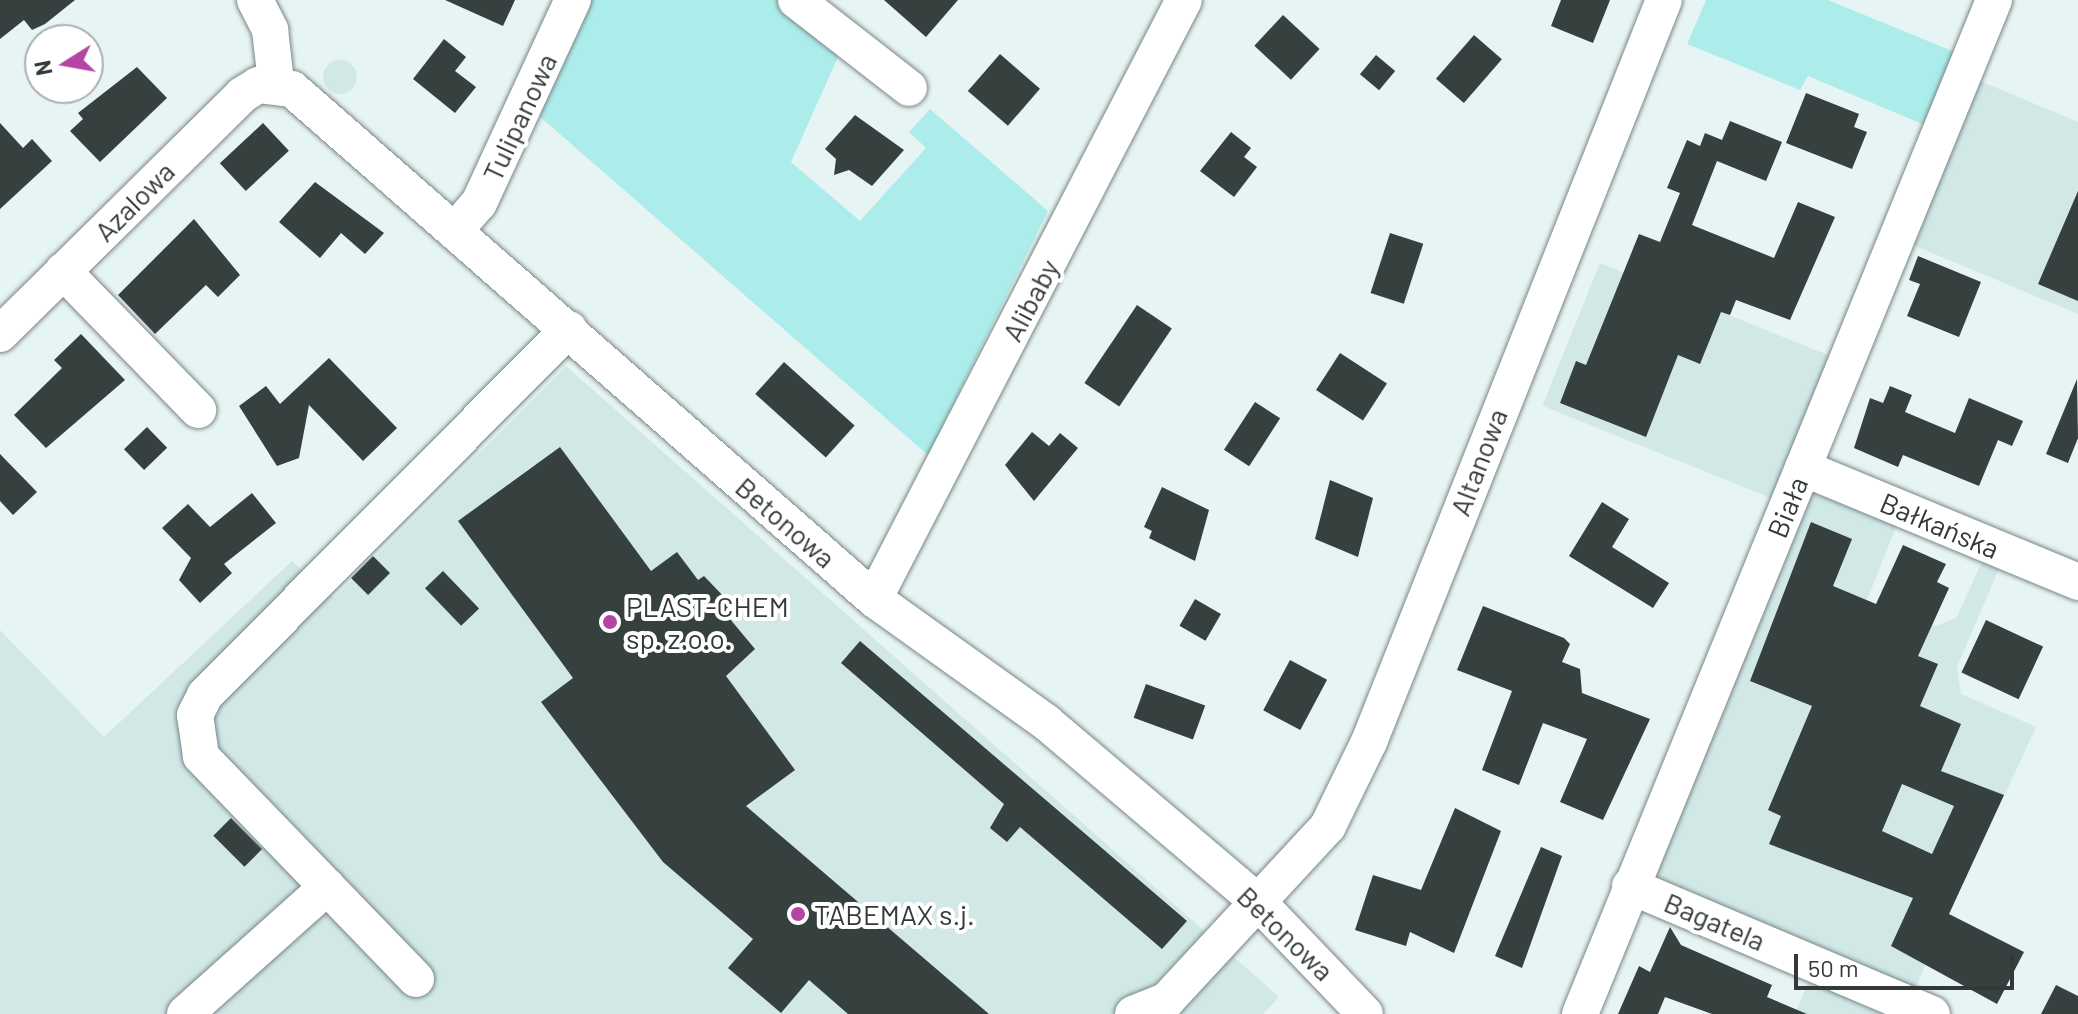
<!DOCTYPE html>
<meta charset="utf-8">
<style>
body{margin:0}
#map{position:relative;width:2078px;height:1014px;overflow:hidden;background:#e7f4f4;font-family:Barlow,sans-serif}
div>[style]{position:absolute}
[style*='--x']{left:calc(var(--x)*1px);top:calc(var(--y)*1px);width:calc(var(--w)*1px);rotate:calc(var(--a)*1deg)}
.built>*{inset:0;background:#d1e8e7;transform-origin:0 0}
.round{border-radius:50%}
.green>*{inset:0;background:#acedec}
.building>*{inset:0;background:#35403f;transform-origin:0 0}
.roads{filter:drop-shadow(0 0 2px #7a8686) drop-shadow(0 0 2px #7a8686)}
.minor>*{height:36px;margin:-18px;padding:0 18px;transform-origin:18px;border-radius:18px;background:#fff}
.dots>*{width:22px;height:22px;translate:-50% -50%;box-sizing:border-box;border:4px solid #fff;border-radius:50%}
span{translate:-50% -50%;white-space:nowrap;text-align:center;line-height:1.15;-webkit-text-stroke:8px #fff;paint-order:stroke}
.street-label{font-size:28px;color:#333939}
.poi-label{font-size:28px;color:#333939}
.left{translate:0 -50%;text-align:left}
.north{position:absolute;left:24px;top:24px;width:80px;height:80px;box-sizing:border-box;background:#fff;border:2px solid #adb0b0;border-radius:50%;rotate:259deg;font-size:22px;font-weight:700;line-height:32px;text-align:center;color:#333939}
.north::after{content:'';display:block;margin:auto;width:28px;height:36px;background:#b545a2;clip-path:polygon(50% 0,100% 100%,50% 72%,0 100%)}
.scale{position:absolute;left:1794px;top:954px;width:220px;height:36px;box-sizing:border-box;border:4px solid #333939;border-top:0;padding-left:10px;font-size:24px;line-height:28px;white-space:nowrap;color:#333939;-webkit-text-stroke:6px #fff;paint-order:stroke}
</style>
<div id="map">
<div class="built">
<div class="round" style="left:323px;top:60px;width:34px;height:34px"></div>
<div style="clip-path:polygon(1980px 81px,2078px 122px,2078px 314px,1913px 245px)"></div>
<div style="left:1600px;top:263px;width:253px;height:154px;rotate:22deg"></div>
<div style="clip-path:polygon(566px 366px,1279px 997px,1263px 1014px,0 1014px,0 630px,104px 737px,292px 561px,334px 598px)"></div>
<div style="clip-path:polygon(1821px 490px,1898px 522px,1867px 600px,1912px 619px,1937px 626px,1957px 617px,1984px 557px,2001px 564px,1957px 667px,1961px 694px,2036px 727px,1915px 988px,1660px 882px,1654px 870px,1809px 493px)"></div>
<div style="clip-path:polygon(1811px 975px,1903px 1014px,1795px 1014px)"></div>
</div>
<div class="green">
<div style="clip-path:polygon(590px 0,784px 0,842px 48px,791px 162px,860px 221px,926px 148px,909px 132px,930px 109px,1048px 211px,928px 455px,538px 115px)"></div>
<div style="clip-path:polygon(1706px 0,1828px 0,1957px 53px,1927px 126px,1808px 76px,1800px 90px,1687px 44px)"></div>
</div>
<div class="building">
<div style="clip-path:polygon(0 0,75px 0,45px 24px,32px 30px,24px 20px,0 39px)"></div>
<div style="clip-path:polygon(445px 0,515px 0,503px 26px)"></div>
<div style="clip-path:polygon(884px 0,958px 0,926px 37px)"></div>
<div style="clip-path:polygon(1561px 0,1610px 0,1593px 43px,1551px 26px)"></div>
<div style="left:1283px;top:15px;width:50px;height:42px;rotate:43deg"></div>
<div style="left:1474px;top:35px;width:37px;height:58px;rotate:41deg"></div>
<div style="clip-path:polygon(444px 39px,466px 57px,455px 71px,476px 87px,455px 113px,413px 79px)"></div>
<div style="left:1000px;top:54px;width:53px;height:49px;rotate:41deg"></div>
<div style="left:1376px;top:55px;width:25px;height:25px;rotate:40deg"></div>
<div style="clip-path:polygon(137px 67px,167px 98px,100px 162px,70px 131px,83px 119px,78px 113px)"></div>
<div style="clip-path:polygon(1806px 93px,1859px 114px,1854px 127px,1867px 132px,1852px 169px,1786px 143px)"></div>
<div style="clip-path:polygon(855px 115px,904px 150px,872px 186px,849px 170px,834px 175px,836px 159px,825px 149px)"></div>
<div style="clip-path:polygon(1730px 121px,1782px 142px,1766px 181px,1717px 161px,1692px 225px,1774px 258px,1798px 202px,1835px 217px,1790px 320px,1736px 300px,1730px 315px,1721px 312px,1700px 364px,1678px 355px,1646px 437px,1560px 403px,1576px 361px,1586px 365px,1639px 234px,1660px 242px,1680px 193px,1667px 188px,1687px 140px,1700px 146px,1705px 133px,1722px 140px)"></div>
<div style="clip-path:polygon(0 123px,23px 148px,32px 139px,52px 161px,0 209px)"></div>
<div style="left:263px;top:123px;width:38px;height:59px;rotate:47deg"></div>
<div style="clip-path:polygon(1231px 132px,1251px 148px,1244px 157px,1257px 167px,1234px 197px,1200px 171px)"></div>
<div style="clip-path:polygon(315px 182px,384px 233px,365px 254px,341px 233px,320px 258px,279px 222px)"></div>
<div style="clip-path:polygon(2078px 191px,2078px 301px,2038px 284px)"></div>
<div style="clip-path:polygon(194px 219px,240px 275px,218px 297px,206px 285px,155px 334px,118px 295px)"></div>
<div style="left:1390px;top:233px;width:35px;height:63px;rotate:18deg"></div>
<div style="clip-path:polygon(1918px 256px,1981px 282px,1959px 337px,1907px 316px,1920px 284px,1909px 280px)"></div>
<div style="left:1137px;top:305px;width:42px;height:94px;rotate:34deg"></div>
<div style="clip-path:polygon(81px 334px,125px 380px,46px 448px,14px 415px,62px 368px,54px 360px)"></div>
<div style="left:1340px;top:353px;width:56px;height:44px;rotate:33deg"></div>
<div style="clip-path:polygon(329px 358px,397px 428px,363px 461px,309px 405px,299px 458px,277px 466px,239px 406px,266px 386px,280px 404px)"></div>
<div style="left:784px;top:362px;width:95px;height:43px;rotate:42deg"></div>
<div style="clip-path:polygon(2077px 379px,2078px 438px,2068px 463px,2046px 454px)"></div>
<div style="clip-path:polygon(1890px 386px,1912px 395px,1905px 412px,1955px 433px,1969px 398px,2023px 421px,2012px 446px,1998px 440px,1979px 486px,1903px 455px,1898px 467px,1854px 448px,1870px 398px,1883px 403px)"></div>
<div style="left:1255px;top:402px;width:30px;height:57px;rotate:33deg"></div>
<div style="left:147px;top:427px;width:29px;height:32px;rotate:46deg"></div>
<div style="clip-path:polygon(1032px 432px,1049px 446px,1060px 433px,1078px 448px,1034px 501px,1005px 465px)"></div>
<div style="clip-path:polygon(560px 447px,651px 571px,677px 552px,698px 580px,704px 576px,727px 600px,730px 619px,755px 649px,726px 676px,795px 770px,746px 806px,989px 1014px,848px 1014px,809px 980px,781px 1013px,728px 968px,753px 939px,663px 862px,541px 702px,573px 678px,458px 521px)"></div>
<div style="clip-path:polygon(0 454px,37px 492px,13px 515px,0 501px)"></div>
<div style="clip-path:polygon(1330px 480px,1373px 498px,1358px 557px,1315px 539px)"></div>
<div style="clip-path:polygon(1162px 487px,1209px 510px,1195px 561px,1149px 538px,1152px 531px,1144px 527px)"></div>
<div style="clip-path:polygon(252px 493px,276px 523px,224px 564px,232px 573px,200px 603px,179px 580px,191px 558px,162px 528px,188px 504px,210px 527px)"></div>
<div style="clip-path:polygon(1602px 502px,1629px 519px,1612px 547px,1669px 583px,1653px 608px,1569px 556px)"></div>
<div style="clip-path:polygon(evenodd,1811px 522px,1852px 539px,1833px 586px,1876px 604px,1903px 545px,1946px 564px,1937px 582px,1949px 588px,1918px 656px,1938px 664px,1920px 706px,1961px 724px,1941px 771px,2004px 795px,1949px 914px,2024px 952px,1997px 1004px,1891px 946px,1913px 898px,1769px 844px,1781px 816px,1768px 810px,1812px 706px,1750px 681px,1811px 522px,1902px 784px,1954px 806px,1932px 854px,1882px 831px,1902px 784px)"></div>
<div style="left:373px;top:556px;width:24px;height:31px;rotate:45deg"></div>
<div style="left:443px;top:571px;width:52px;height:25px;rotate:46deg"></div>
<div style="left:1195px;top:599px;width:30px;height:31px;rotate:30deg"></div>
<div style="clip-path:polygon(1483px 606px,1564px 638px,1570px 644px,1562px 662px,1580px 669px,1582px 693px,1650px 719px,1603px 820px,1560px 802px,1587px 739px,1543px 723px,1519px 785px,1482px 770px,1512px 691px,1457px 670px)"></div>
<div style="left:1986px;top:620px;width:63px;height:58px;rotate:25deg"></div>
<div style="clip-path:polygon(860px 641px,1187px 921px,1162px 949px,1020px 827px,1007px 842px,990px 828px,1004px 804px,841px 663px)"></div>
<div style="left:1290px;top:660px;width:42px;height:57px;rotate:28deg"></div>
<div style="left:1146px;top:684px;width:63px;height:36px;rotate:20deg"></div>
<div style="clip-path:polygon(1455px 808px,1501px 831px,1454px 953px,1410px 932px,1406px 946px,1355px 930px,1373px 875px,1421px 890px)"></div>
<div style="left:231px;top:818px;width:44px;height:25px;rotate:45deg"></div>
<div style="clip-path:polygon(1541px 847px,1562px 856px,1522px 968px,1495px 956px)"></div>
<div style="clip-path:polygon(1670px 927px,1681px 945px,1772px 985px,1767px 997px,1807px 1014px,1712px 1014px,1665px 997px,1658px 1014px,1618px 1014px,1639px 966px,1650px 972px)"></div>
<div style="clip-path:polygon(2056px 985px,2078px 996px,2078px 1014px,2041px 1014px)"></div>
</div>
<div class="roads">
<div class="minor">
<div style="--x:255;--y:0;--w:34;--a:63"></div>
<div style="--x:270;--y:30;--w:52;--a:83.4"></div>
<div style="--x:796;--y:0;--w:143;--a:37.9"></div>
<div style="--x:457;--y:228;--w:33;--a:-49"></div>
<div style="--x:479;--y:203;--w:224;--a:-65.2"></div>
<div style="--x:63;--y:271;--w:194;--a:45.8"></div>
<div style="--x:0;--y:334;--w:340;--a:-44.6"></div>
<div style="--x:242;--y:95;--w:19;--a:-32"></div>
<div style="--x:258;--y:85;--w:34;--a:7"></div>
<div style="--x:292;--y:89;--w:774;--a:41.23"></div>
<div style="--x:874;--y:599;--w:213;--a:35.6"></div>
<div style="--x:1047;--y:723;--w:278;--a:40.3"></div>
<div style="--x:1259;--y:903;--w:153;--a:46.3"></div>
<div style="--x:1803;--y:468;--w:298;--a:22.5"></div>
<div style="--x:874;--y:599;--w:674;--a:-62.64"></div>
<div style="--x:1630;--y:886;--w:328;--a:23"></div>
<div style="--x:416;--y:979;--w:310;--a:-134"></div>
<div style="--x:201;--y:756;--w:41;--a:-98.3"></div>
<div style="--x:195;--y:715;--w:22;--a:-63"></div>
<div style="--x:205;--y:695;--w:516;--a:-45.16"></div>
<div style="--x:185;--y:1014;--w:191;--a:-41.8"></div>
<div style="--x:1133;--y:1014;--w:37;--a:-22"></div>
<div style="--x:1167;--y:1000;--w:237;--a:-47.2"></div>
<div style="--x:1328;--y:826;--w:93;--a:-64"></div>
<div style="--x:1369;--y:742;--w:798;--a:-68.32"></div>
<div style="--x:1580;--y:1014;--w:1095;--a:-67.79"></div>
</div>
</div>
<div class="dots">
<div style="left:610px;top:622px;background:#b545a2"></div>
<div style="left:798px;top:914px;background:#b545a2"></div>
</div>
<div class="street-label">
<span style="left:519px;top:117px;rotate:-65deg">Tulipanowa</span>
<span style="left:134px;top:201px;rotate:-45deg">Azalowa</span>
<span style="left:1030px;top:300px;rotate:-62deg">Alibaby</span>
<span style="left:1478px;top:462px;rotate:-69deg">Altanowa</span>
<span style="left:1787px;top:507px;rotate:-68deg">Biała</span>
<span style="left:786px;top:522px;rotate:41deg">Betonowa</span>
<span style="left:1940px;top:525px;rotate:23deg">Bałkańska</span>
<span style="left:1715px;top:921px;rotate:23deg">Bagatela</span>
<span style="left:1286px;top:933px;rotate:44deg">Betonowa</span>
</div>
<div class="poi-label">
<span class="left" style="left:626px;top:622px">PLAST-CHEM<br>sp. z.o.o.</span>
<span class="left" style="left:814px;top:914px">TABEMAX s.j.</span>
</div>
<div class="north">N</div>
<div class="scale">50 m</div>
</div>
